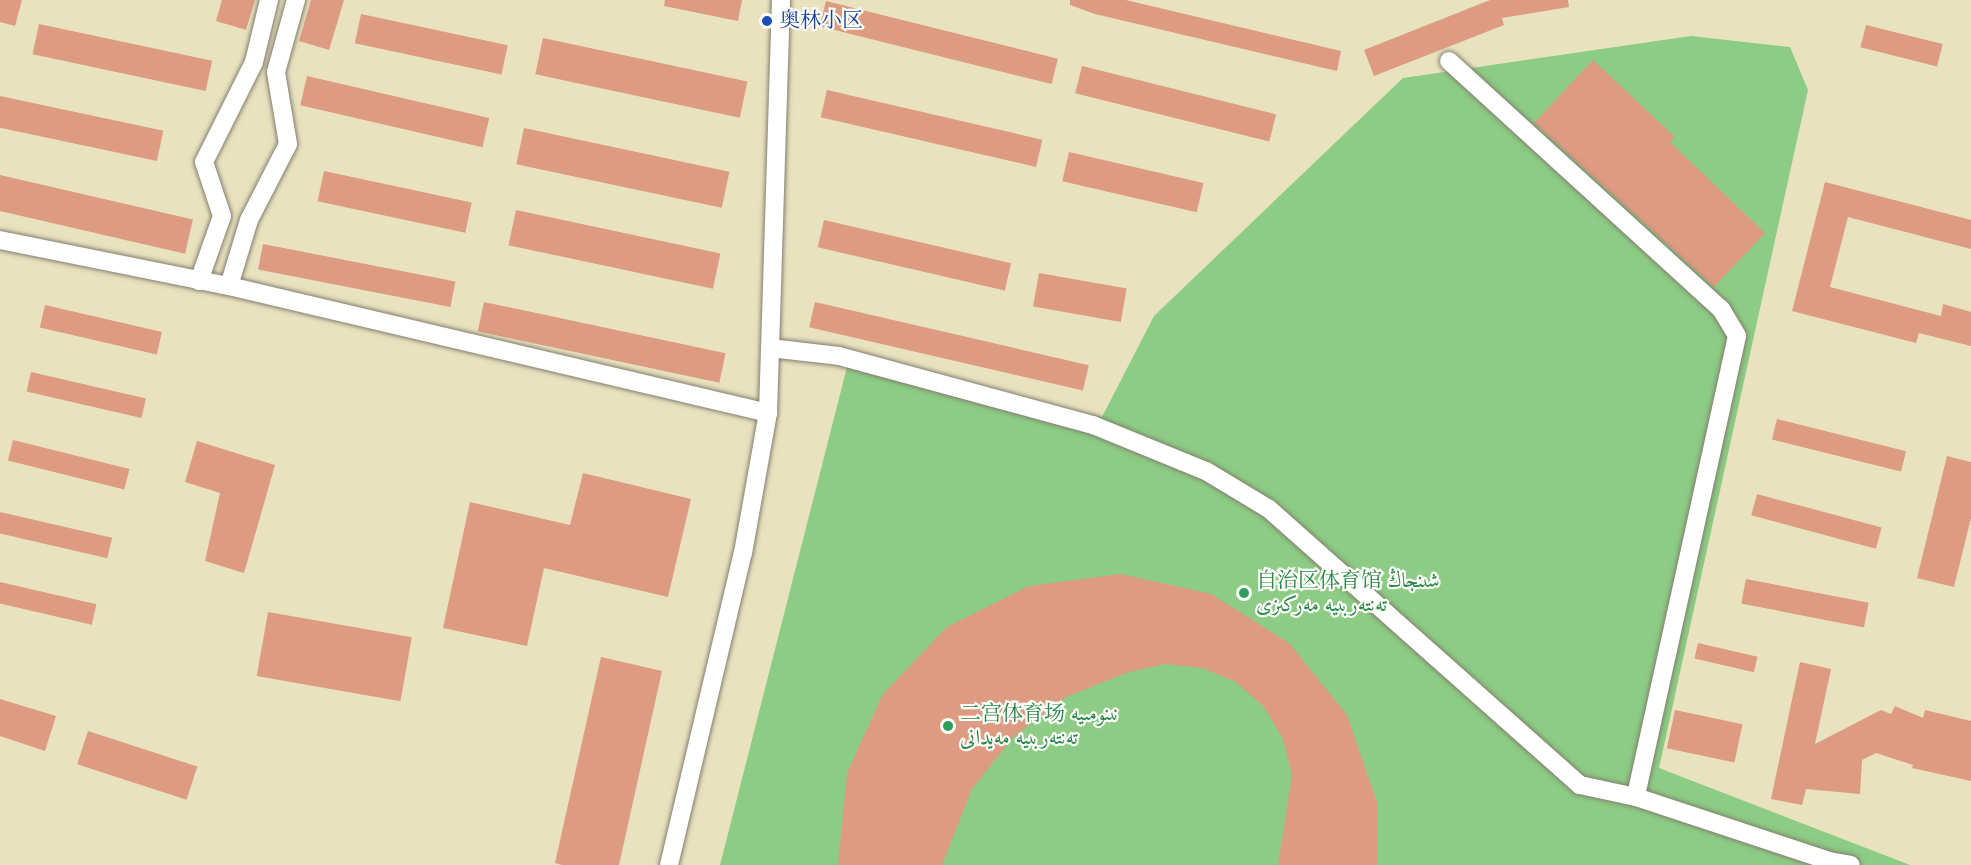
<!DOCTYPE html>
<meta charset="utf-8">
<style>
body{margin:0}
#map{position:relative;width:1971px;height:865px;overflow:hidden;background:#e8e2bf;font-family:Cardo,Amiri,"Noto Serif SC",serif}
div>[style]{position:absolute}
[style*='--x']{left:calc(var(--x)*1px);top:calc(var(--y)*1px);width:calc(var(--w)*1px);rotate:calc(var(--a)*1deg)}
.green>*{inset:0;background:#8ccc84}
.building>*{inset:0;background:#dd9b82;transform-origin:0 0}
.roads{filter:drop-shadow(0 0 2px #827f6e) drop-shadow(0 0 2px #827f6e)}
.minor>*{height:18px;margin:-9px;padding:0 9px;transform-origin:9px;border-radius:9px;background:#fff}
.dots>*{width:16px;height:16px;translate:-50% -50%;box-sizing:border-box;border:3px solid #fdfcf7;border-radius:50%}
span{translate:-50% -50%;white-space:nowrap;text-align:center;line-height:1.15;-webkit-text-stroke:4.5px #fdfcf7;paint-order:stroke}
.transit-label{font-size:21px;color:#164399}
.left{translate:0 -50%;text-align:left}
.leisure-label{font-size:21px;color:#27864d}
</style>
<div id="map">
<div class="green">
<div style="clip-path:polygon(1691px 36px,1790px 47px,1808px 90px,1659px 768px,1910px 865px,720px 865px,847px 367px,1102px 417px,1154px 316px,1403px 78px)"></div>
</div>
<div class="building">
<div style="clip-path:polygon(0 0,22px 0,15px 26px,0 22px)"></div>
<div style="clip-path:polygon(222px 0,255px 0,246px 30px,216px 21px)"></div>
<div style="clip-path:polygon(311px 0,344px 0,329px 50px,299px 41px)"></div>
<div style="clip-path:polygon(665px 0,742px 0,738px 21px,664px 6px)"></div>
<div style="clip-path:polygon(1070px 0,1126px 0,1341px 51px,1337px 71px,1095px 14px,1070px 5px)"></div>
<div style="clip-path:polygon(1490px 0,1568px 0,1569px 7px,1502px 18px,1504px 25px,1374px 76px,1364px 50px)"></div>
<div style="left:826px;top:1px;width:239px;height:26px;rotate:14deg"></div>
<div style="left:361px;top:14px;width:150px;height:30px;rotate:12deg"></div>
<div style="left:39px;top:24px;width:177px;height:31px;rotate:12deg"></div>
<div style="left:1866px;top:25px;width:79px;height:23px;rotate:14deg"></div>
<div style="left:543px;top:38px;width:209px;height:37px;rotate:12deg"></div>
<div style="clip-path:polygon(1593px 60px,1675px 137px,1670px 142px,1765px 233px,1714px 287px,1534px 123px)"></div>
<div style="left:1082px;top:66px;width:200px;height:28px;rotate:14deg"></div>
<div style="left:307px;top:76px;width:187px;height:30px;rotate:13deg"></div>
<div style="left:827px;top:90px;width:221px;height:28px;rotate:13deg"></div>
<div style="left:0;top:96px;width:167px;height:31px;rotate:12deg"></div>
<div style="left:524px;top:128px;width:210px;height:37px;rotate:12deg"></div>
<div style="left:1069px;top:152px;width:138px;height:30px;rotate:13deg"></div>
<div style="left:324px;top:171px;width:151px;height:31px;rotate:12deg"></div>
<div style="left:0;top:175px;width:198px;height:35px;rotate:13deg"></div>
<div style="clip-path:polygon(1825px 182px,1971px 220px,1971px 249px,1848px 217px,1830px 287px,1941px 316px,1943px 304px,1971px 312px,1971px 346px,1919px 333px,1916px 343px,1792px 311px)"></div>
<div style="left:516px;top:210px;width:209px;height:36px;rotate:12deg"></div>
<div style="left:824px;top:220px;width:192px;height:28px;rotate:13deg"></div>
<div style="left:263px;top:244px;width:196px;height:26px;rotate:11deg"></div>
<div style="left:1039px;top:273px;width:89px;height:34px;rotate:10deg"></div>
<div style="left:484px;top:302px;width:247px;height:30px;rotate:12deg"></div>
<div style="left:815px;top:302px;width:281px;height:26px;rotate:13deg"></div>
<div style="left:45px;top:305px;width:120px;height:23px;rotate:13deg"></div>
<div style="left:31px;top:372px;width:118px;height:20px;rotate:13deg"></div>
<div style="left:1777px;top:419px;width:133px;height:21px;rotate:14deg"></div>
<div style="left:13px;top:440px;width:120px;height:21px;rotate:14deg"></div>
<div style="clip-path:polygon(197px 441px,275px 465px,244px 573px,205px 561px,220px 493px,185px 482px)"></div>
<div style="clip-path:polygon(1947px 456px,1971px 462px,1971px 518px,1954px 587px,1917px 578px)"></div>
<div style="clip-path:polygon(583px 473px,691px 499px,668px 597px,544px 568px,527px 646px,443px 628px,470px 502px,570px 525px)"></div>
<div style="left:1757px;top:494px;width:129px;height:22px;rotate:15deg"></div>
<div style="left:0;top:512px;width:115px;height:21px;rotate:13deg"></div>
<div style="clip-path:polygon(1121px 574px,1211px 594px,1289px 643px,1347px 715px,1377px 802px,1377px 865px,1278px 865px,1292px 775px,1283px 739px,1264px 707px,1236px 682px,1202px 668px,1165px 664px,1129px 672px,1066px 697px,1013px 737px,972px 789px,942px 865px,838px 865px,847px 773px,883px 694px,947px 627px,1029px 586px)"></div>
<div style="left:1746px;top:579px;width:125px;height:25px;rotate:11deg"></div>
<div style="left:0;top:582px;width:99px;height:21px;rotate:13deg"></div>
<div style="left:268px;top:612px;width:146px;height:65px;rotate:10deg"></div>
<div style="left:1698px;top:643px;width:61px;height:16px;rotate:13deg"></div>
<div style="clip-path:polygon(601px 657px,662px 671px,619px 865px,562px 865px,555px 863px)"></div>
<div style="clip-path:polygon(1800px 662px,1831px 669px,1815px 744px,1881px 710px,1891px 714px,1895px 706px,1923px 718px,1925px 710px,1971px 721px,1971px 781px,1912px 768px,1913px 765px,1876px 753px,1862px 760px,1860px 794px,1806px 789px,1802px 805px,1771px 799px)"></div>
<div style="clip-path:polygon(0 699px,56px 716px,45px 751px,0 736px)"></div>
<div style="left:1675px;top:710px;width:69px;height:39px;rotate:12deg"></div>
<div style="left:88px;top:731px;width:115px;height:35px;rotate:18deg"></div>
</div>
<div class="roads">
<div class="minor">
<div style="--x:1449;--y:61;--w:368;--a:42.4"></div>
<div style="--x:1721;--y:309;--w:31;--a:59"></div>
<div style="--x:1737;--y:336;--w:472;--a:102.4"></div>
<div style="--x:0;--y:240;--w:234;--a:11.4"></div>
<div style="--x:229;--y:286;--w:554;--a:13.26"></div>
<div style="--x:199;--y:281;--w:69;--a:-70.5"></div>
<div style="--x:222;--y:216;--w:57;--a:-108.4"></div>
<div style="--x:204;--y:162;--w:112;--a:-63.4"></div>
<div style="--x:254;--y:62;--w:64;--a:-76.4"></div>
<div style="--x:229;--y:286;--w:69;--a:-73.1"></div>
<div style="--x:249;--y:220;--w:85;--a:-62.8"></div>
<div style="--x:288;--y:144;--w:73;--a:-99.5"></div>
<div style="--x:276;--y:72;--w:75;--a:-74.5"></div>
<div style="--x:770;--y:348;--w:69;--a:6.6"></div>
<div style="--x:839;--y:356;--w:263;--a:15.2"></div>
<div style="--x:1093;--y:425;--w:122;--a:22.2"></div>
<div style="--x:1206;--y:471;--w:74;--a:31.1"></div>
<div style="--x:1269;--y:509;--w:416;--a:41.6"></div>
<div style="--x:1580;--y:785;--w:57;--a:12.1"></div>
<div style="--x:1636;--y:797;--w:203;--a:18.3"></div>
<div style="--x:1829;--y:861;--w:22;--a:10"></div>
<div style="--x:669;--y:865;--w:321;--a:-76.7"></div>
<div style="--x:743;--y:553;--w:142;--a:-79.9"></div>
<div style="--x:768;--y:413;--w:413;--a:-88.2"></div>
</div>
</div>
<div class="dots">
<div style="left:767px;top:21px;background:#1a4fb4"></div>
<div style="left:1244px;top:593px;background:#2e9e5b"></div>
<div style="left:948px;top:726px;background:#2e9e5b"></div>
</div>
<div class="transit-label">
<span class="left" style="left:779px;top:21px">奥林小区</span>
</div>
<div class="leisure-label">
<span class="left" style="left:1256px;top:593px">自治区体育馆 شىنجاڭ<br>تەنتەربىيە مەركىزى</span>
<span class="left" style="left:960px;top:726px">二宫体育场 نىنومىيە<br>تەنتەربىيە مەيدانى</span>
</div>
</div>
